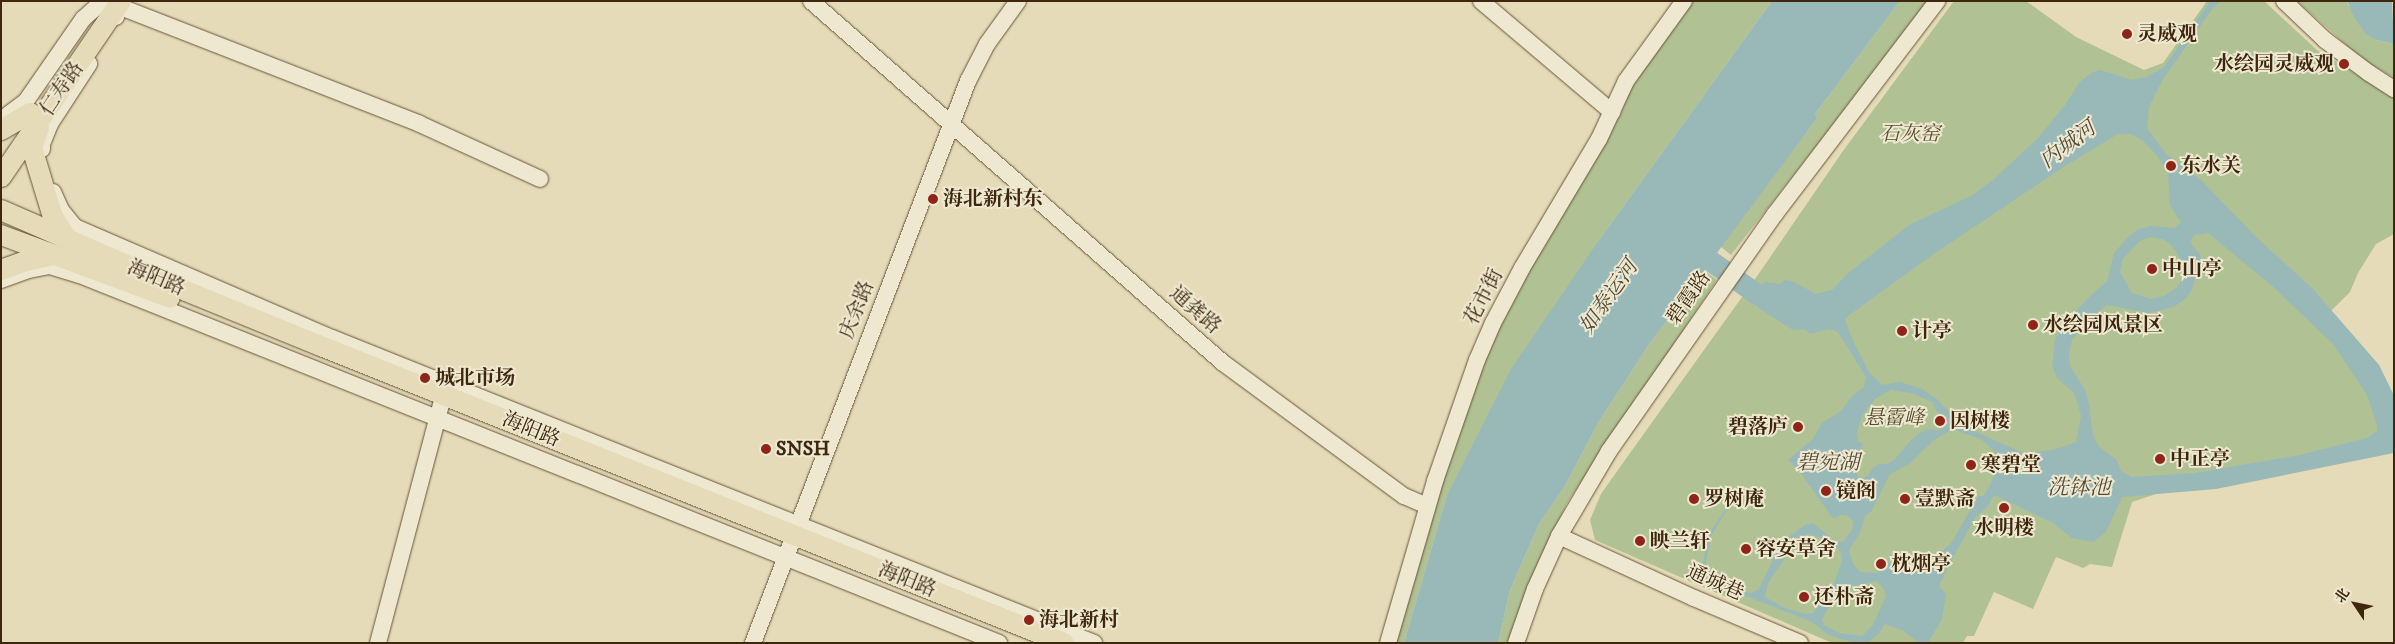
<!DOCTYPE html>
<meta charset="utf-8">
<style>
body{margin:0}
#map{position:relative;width:2395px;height:644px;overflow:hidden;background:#e5dbb8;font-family:"IM FELL DW Pica","Noto Serif SC",serif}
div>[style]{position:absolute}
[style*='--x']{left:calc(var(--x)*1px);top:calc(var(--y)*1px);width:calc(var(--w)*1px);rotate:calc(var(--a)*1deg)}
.green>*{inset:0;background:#b0c193}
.water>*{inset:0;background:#99b9b8}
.river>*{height:21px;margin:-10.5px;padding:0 10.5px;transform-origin:10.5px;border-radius:10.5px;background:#99b9b8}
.roads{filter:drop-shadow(0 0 1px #685438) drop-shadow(0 0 1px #685438)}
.minor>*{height:16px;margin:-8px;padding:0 8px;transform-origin:8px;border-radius:8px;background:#eee8d1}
.major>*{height:20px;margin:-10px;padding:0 10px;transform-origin:10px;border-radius:10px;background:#e5dbb8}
.dots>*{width:14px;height:14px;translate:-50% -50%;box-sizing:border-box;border:2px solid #eee8d1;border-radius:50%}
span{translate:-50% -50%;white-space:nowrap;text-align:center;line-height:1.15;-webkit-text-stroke:4px #eee8d1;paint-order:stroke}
.poi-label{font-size:20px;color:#3e270e;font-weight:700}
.left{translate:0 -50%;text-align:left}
.right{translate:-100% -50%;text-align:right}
.street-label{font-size:20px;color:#3e270e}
.park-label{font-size:20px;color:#5a4e2f;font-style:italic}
.water-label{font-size:21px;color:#554c38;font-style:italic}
.frame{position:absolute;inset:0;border:2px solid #3e270e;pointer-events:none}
.north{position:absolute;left:2330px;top:579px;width:50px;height:50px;-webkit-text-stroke:4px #eee8d1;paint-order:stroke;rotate:304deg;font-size:14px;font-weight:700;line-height:20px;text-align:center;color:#3e270e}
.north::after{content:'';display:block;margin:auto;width:18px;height:22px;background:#3e270e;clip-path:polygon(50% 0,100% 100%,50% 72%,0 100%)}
</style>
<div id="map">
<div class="green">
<div style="clip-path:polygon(1690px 1px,1772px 1px,1599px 240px,1447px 495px,1404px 643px,1393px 643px,1437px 496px,1500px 319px,1599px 152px,1622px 111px,1631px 85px)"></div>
<div style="clip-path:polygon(1900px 1px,1927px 1px,1915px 20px,1731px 255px,1720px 246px,1818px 117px,1815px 114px)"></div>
<div style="clip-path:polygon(1954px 1px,2026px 1px,2076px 37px,2144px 70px,2163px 63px,2207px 1px,2264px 1px,2317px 50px,2394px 97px,2394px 234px,2376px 244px,2358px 273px,2350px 292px,2331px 311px,2379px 365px,2394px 396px,2394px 434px,2174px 488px,2132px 502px,2112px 567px,2090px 564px,2083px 568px,2056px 557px,2033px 609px,1994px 592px,1974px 636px,1967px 636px,1963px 643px,1832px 643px,1595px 540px,1590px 520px,1601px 494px,1625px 460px,1760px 272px,1843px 151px)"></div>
<div style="clip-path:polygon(2297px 1px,2347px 1px,2348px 5px,2376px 40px,2394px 44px,2394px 78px,2363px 60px)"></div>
<div style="clip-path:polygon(1703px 269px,1717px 280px,1567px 503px,1539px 564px,1509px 643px,1498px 643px,1510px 590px,1539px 524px,1565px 486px,1598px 423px,1650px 343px)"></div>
</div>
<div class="water">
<div style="clip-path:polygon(1772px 1px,1900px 1px,1815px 114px,1818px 117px,1650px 343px,1598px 423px,1565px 486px,1539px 524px,1510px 590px,1498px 643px,1404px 643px,1447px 495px,1511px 369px,1599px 240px)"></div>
<div style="clip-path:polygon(evenodd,2210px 1px,2221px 1px,2213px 8px,2162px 81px,2149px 107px,2147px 128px,2166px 154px,2201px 180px,2256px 237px,2313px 289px,2379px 365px,2394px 396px,2394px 453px,2216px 489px,2122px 497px,2106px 532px,2093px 542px,2072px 538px,2053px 523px,1994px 495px,1989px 505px,1975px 518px,1949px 565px,1939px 586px,1946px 594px,1942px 619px,1928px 643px,1919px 643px,1904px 631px,1885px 624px,1878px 635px,1869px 642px,1857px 643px,1841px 639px,1827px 634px,1812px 622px,1715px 584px,1711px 581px,1707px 574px,1696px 573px,1703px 566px,1707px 536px,1739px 490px,1711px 536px,1706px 563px,1712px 575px,1736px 588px,1750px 593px,1759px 589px,1781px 542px,1805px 525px,1813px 523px,1835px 541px,1843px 542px,1852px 530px,1853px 521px,1848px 516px,1841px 515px,1834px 518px,1831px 516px,1800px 472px,1788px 460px,1813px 439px,1822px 423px,1841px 411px,1852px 396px,1864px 387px,1866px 377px,1838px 332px,1828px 329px,1811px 334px,1803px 329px,1793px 330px,1760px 309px,1754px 302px,1755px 293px,1765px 282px,1780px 284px,1785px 280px,1794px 282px,1816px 294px,1832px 290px,1846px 275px,1909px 225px,1971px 196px,1993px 180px,2038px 138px,2065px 105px,2079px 83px,2091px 73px,2100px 70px,2132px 80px,2147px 77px,2164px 67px,2210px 1px,2118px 134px,2131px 134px,2143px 141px,2157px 156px,2168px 172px,2170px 205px,2181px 222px,2175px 228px,2151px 226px,2138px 229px,2127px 238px,2114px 253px,2107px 281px,2085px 301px,2060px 329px,2055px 340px,2052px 366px,2057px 378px,2074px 393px,2078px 405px,2081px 416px,2076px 442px,2053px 450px,2023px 453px,1961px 425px,1937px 399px,1922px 389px,1900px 382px,1882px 385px,1869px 372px,1854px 343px,1845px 320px,1848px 316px,1931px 256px,2065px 166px,2118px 134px,2210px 1px,2208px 233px,2271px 285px,2333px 344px,2367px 395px,2377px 425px,2377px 431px,2367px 438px,2300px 455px,2195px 473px,2132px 477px,2121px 471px,2116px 459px,2099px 447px,2093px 435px,2089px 404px,2085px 390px,2070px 366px,2069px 353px,2072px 340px,2091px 317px,2107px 305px,2149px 313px,2174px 307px,2185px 299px,2191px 291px,2202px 262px,2199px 253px,2192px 245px,2191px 241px,2194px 235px,2208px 233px,2210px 1px,2151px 237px,2162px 239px,2169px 243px,2177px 253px,2184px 270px,2183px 279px,2176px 288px,2164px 296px,2151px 299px,2132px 293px,2120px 272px,2123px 259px,2131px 250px,2140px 241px,2151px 237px,2210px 1px,1891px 390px,1911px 393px,1932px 402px,1937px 412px,1943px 415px,1948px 423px,1940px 430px,1927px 429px,1920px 433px,1910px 441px,1894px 460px,1887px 464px,1879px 464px,1872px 468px,1869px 475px,1861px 479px,1855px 472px,1860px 461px,1858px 453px,1863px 444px,1858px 441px,1857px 432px,1862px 416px,1875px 399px,1891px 390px,2210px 1px,1953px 429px,1982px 440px,1994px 451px,2000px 462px,1989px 487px,1983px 496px,1978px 496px,1952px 542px,1935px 558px,1931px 572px,1923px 573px,1914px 568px,1886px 562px,1878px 573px,1860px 572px,1853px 564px,1849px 550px,1860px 533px,1865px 516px,1871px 512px,1890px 474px,1909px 464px,1934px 440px,1953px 429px,2210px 1px,1809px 534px,1822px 538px,1835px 546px,1841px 551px,1842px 560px,1830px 596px,1822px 600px,1813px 613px,1805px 614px,1785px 608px,1765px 597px,1768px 583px,1800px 536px,1809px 534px,2210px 1px,1877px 581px,1884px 589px,1886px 596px,1873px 625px,1862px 636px,1839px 633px,1824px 625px,1822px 620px,1827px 610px,1832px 605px,1844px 600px,1853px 586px,1877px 581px)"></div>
<div style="clip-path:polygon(2347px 1px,2392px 1px,2394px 44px,2376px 40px,2365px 33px,2355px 19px)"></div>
</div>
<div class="river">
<div style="--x:1686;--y:243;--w:85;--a:35.9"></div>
<div style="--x:1755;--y:293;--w:27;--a:27"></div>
</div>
<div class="roads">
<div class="minor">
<div style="--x:811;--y:1;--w:547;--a:41.29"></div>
<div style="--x:1222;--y:362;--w:226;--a:36.4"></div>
<div style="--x:1404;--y:496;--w:25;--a:23"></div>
<div style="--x:1481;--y:1;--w:172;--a:40.3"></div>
<div style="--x:2284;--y:1;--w:57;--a:43.6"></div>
<div style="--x:2325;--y:40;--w:55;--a:36.9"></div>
<div style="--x:2369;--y:73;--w:30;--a:33"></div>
<div style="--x:116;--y:17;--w:11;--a:-80"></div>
<div style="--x:118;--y:6;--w:324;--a:21.3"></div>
<div style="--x:420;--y:124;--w:132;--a:24.6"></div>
<div style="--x:1;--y:120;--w:31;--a:-37"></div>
<div style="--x:26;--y:101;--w:100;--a:-55.2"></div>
<div style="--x:83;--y:19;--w:27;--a:-42"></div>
<div style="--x:42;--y:149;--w:5;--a:-90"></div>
<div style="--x:42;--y:144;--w:22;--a:-68"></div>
<div style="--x:50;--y:124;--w:72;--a:-57"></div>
<div style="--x:53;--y:192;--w:20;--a:66"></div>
<div style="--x:61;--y:210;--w:22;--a:51"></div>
<div style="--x:75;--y:227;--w:280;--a:23.4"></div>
<div style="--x:332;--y:338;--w:821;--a:21.81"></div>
<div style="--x:1;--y:280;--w:30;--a:-20"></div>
<div style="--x:29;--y:270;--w:21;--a:-11"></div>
<div style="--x:50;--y:266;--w:31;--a:17"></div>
<div style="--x:80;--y:275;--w:990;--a:21.82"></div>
<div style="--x:1559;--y:536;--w:149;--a:24.7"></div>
<div style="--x:1694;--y:598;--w:115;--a:23"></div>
<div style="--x:378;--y:643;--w:246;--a:-75.2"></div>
<div style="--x:753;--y:643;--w:602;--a:-69.07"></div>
<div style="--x:968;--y:81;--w:42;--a:-62.8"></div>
<div style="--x:987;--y:44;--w:53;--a:-54.2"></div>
<div style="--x:1388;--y:643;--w:169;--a:-73.8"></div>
<div style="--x:1435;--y:481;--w:128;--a:-70.9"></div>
<div style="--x:1477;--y:360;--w:40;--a:-66.6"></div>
<div style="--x:1493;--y:323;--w:62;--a:-62.2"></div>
<div style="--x:1522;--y:268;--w:150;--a:-59.2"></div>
<div style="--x:1599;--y:139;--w:64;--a:-65"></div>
<div style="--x:1626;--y:81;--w:99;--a:-54.1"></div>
<div style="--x:1516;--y:643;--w:57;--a:-70.6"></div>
<div style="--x:1535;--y:589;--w:58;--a:-65.6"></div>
<div style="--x:1559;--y:536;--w:99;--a:-59.5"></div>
<div style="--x:1609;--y:451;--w:289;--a:-55"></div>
<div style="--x:1775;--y:214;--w:268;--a:-52.7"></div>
</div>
<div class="major">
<div style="--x:39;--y:128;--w:21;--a:109"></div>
<div style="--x:32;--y:148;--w:72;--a:73.1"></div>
<div style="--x:53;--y:217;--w:27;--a:57"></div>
<div style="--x:1;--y:130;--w:34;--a:-30"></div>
<div style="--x:1;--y:177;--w:213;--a:-55.7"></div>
<div style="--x:1;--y:210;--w:202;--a:23.6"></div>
<div style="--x:186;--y:291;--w:146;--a:22.2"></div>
<div style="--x:321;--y:346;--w:800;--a:21.79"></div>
<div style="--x:1;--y:235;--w:180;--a:20.4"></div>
<div style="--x:1;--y:270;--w:23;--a:-20"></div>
<div style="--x:23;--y:262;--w:32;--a:-13"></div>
</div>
</div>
<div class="dots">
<div style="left:2127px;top:34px;background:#8f2418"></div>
<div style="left:2344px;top:64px;background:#8f2418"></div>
<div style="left:2171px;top:166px;background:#8f2418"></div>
<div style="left:933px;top:199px;background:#8f2418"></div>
<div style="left:2152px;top:269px;background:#8f2418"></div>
<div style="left:2033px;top:325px;background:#8f2418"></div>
<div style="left:1902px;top:331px;background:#8f2418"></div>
<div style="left:425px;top:378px;background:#8f2418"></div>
<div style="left:1940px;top:421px;background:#8f2418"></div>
<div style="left:1798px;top:427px;background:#8f2418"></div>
<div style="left:766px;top:449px;background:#8f2418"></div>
<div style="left:2160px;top:459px;background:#8f2418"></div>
<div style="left:1971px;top:465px;background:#8f2418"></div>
<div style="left:1826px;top:491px;background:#8f2418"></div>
<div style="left:1694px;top:499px;background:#8f2418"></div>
<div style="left:1905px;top:499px;background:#8f2418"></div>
<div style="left:2004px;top:508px;background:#8f2418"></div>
<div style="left:1640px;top:541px;background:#8f2418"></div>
<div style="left:1746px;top:549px;background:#8f2418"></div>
<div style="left:1881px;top:564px;background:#8f2418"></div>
<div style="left:1804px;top:597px;background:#8f2418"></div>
<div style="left:1029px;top:620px;background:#8f2418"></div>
</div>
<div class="poi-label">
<span class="left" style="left:2137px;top:34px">灵威观</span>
<span class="right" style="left:2334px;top:64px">水绘园灵威观</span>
<span class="left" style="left:2181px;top:166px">东水关</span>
<span class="left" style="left:943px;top:199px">海北新村东</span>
<span class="left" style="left:2162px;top:269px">中山亭</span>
<span class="left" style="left:2043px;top:325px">水绘园风景区</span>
<span class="left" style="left:1912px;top:331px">计亭</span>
<span class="left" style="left:435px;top:378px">城北市场</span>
<span class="left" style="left:1950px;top:421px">因树楼</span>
<span class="right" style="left:1788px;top:427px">碧落庐</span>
<span class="left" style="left:776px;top:449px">SNSH</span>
<span class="left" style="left:2170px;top:459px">中正亭</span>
<span class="left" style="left:1981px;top:465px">寒碧堂</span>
<span class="left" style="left:1836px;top:491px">镜阁</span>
<span class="left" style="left:1704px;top:499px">罗树庵</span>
<span class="left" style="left:1915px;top:499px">壹默斋</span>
<span style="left:2004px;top:528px">水明楼</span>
<span class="left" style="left:1650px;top:541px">映兰轩</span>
<span class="left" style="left:1756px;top:549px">容安草舍</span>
<span class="left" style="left:1891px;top:564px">枕烟亭</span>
<span class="left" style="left:1814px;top:597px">还朴斋</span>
<span class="left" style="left:1039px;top:620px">海北新村</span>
</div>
<div class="street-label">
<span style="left:62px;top:89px;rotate:-56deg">仁寿路</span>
<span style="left:156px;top:278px;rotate:23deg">海阳路</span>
<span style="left:1484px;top:297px;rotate:-63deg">花市街</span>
<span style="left:1689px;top:298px;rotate:-55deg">碧霞路</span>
<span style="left:857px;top:310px;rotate:-69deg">庆余路</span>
<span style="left:1195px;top:310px;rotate:41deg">通龚路</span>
<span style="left:531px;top:430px;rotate:22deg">海阳路</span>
<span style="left:907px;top:580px;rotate:22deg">海阳路</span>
<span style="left:1715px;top:583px;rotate:24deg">通城巷</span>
</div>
<div class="park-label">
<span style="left:1910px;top:134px">石灰窑</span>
<span style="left:1894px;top:418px">悬霤峰</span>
</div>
<div class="water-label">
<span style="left:2068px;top:145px;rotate:-37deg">内城河</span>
<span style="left:1609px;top:297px;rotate:-55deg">如泰运河</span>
<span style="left:1828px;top:463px">碧宛湖</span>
<span style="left:2079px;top:488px">洗钵池</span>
</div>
<div class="frame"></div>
<div class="north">北</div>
</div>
